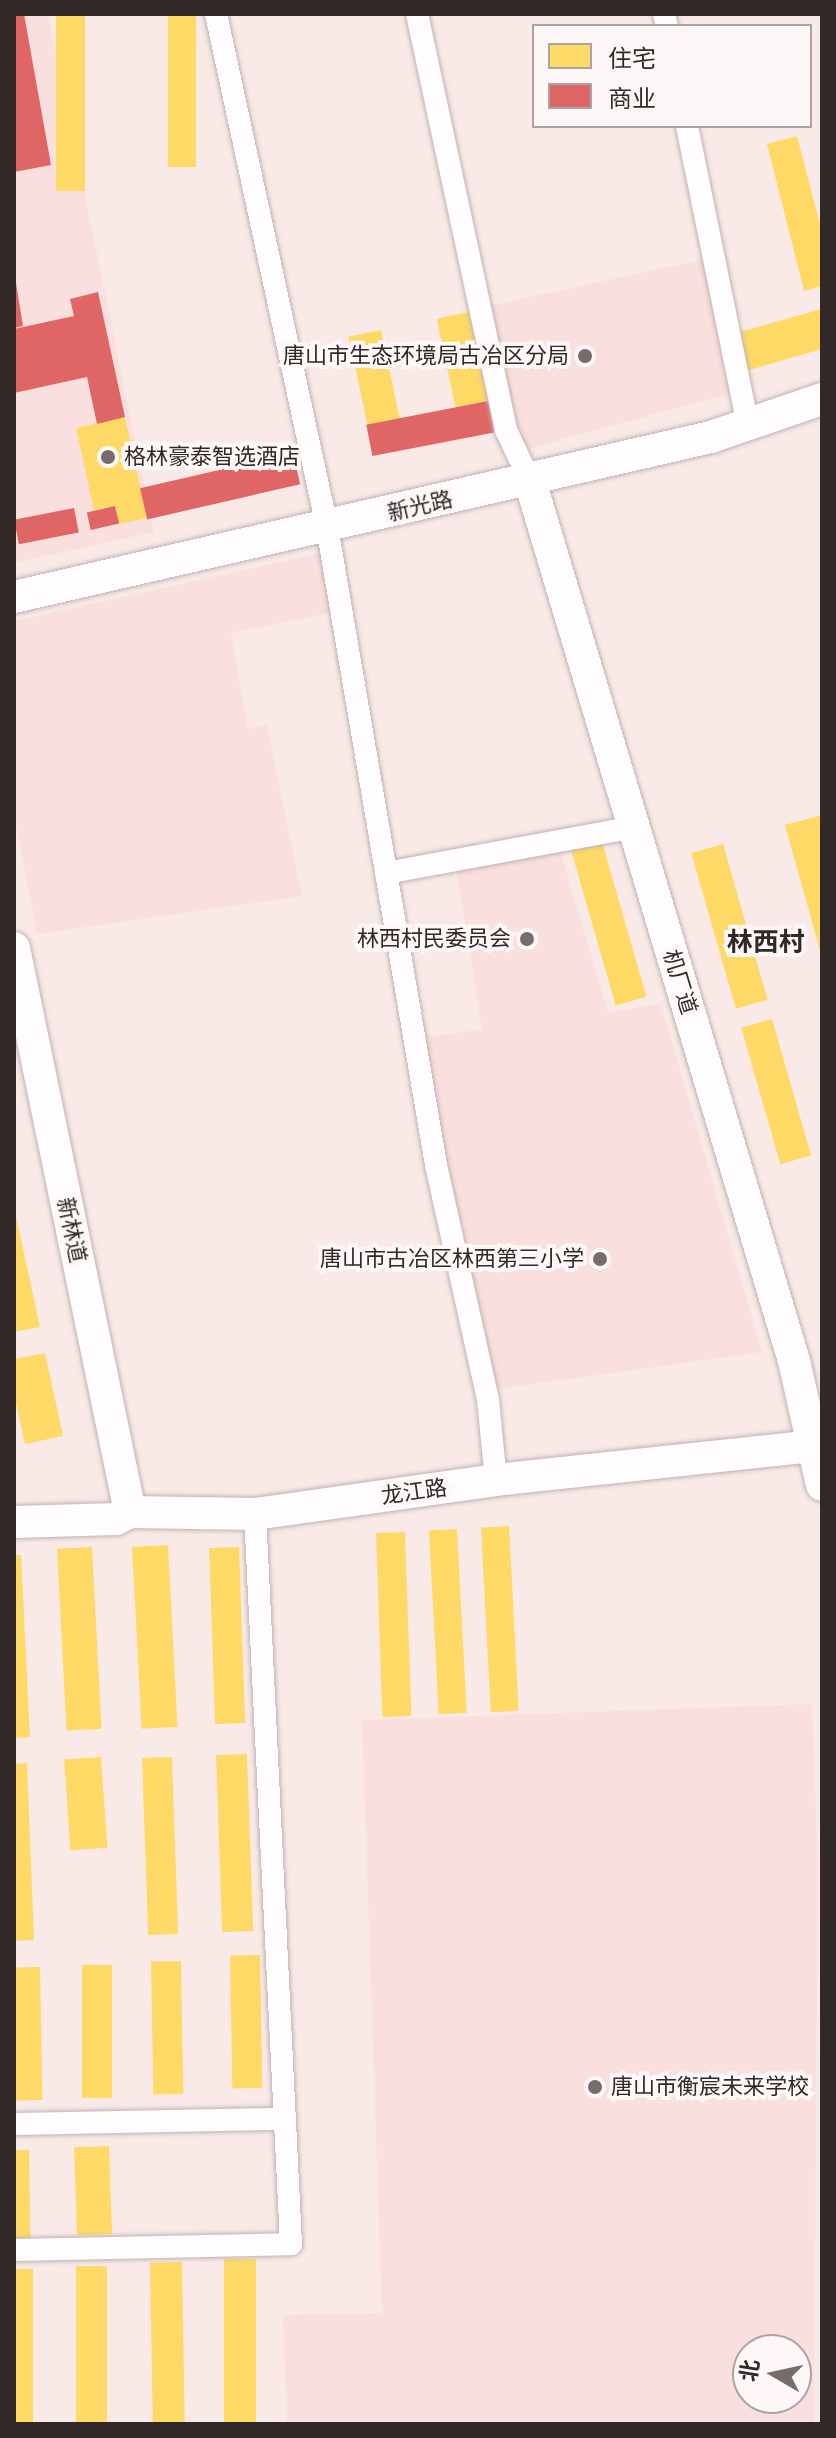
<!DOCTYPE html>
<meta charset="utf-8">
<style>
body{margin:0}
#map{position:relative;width:836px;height:2438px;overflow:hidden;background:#f9eae8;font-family:Arial,"Noto Sans SC",sans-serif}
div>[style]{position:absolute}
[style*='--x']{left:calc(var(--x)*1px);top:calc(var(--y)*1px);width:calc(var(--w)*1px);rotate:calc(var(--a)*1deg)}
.built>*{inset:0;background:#f9dfdd}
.homes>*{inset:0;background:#ffd966;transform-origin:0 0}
.shops>*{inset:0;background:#e06666;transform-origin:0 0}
.roads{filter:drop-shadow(0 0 2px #bfb3b2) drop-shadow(0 0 2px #bfb3b2)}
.street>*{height:22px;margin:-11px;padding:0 11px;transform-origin:11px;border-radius:11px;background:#fefcfc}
.secondary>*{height:32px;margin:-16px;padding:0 16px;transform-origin:16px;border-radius:16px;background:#fefcfc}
.dots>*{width:22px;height:22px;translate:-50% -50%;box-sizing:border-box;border:4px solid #fdf7f7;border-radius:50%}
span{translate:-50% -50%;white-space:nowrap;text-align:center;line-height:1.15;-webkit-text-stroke:8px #fdf7f7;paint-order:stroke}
.poi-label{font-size:22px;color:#312827}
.right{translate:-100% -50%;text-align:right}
.left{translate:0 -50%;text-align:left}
.street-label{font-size:22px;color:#312827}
.quarter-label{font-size:26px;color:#312827;font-weight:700}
.frame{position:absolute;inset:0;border:16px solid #312827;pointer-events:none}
.legend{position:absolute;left:532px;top:24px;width:280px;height:104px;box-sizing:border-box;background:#fdf7f7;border:2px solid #aba4a4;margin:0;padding:10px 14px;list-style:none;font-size:24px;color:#312827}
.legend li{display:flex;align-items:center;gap:16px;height:40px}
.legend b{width:40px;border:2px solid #aba4a4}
.north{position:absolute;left:732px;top:2334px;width:80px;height:80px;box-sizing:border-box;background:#fdf7f7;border:2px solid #aba4a4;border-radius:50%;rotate:279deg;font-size:22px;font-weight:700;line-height:32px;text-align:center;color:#312827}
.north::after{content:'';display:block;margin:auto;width:28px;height:36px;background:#776c6b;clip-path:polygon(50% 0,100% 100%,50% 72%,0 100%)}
</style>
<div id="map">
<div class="built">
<div style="clip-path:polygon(14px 14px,48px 14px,154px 532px,14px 563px)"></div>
<div style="clip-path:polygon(714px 257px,743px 390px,523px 450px,515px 432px,489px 306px)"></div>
<div style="clip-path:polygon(320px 553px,331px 613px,231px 633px,248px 729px,267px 725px,302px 896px,37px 934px,14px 816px,14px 621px)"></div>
<div style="clip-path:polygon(559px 847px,608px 1012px,661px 1004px,762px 1352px,490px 1390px,423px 1038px,482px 1029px,456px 867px)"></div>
<div style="clip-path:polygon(evenodd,812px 1704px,818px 1860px,814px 2424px,287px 2424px,283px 2315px,382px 2313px,362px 1720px,812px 1704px,796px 2350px,796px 2398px,748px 2398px,748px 2350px,796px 2350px)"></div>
</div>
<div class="homes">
<div style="left:56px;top:14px;width:29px;height:177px"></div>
<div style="left:168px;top:14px;width:28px;height:153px"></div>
<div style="clip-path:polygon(797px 136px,822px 232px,822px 286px,804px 291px,767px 144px)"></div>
<div style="clip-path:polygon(822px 309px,822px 349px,746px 371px,736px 333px)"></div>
<div style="left:469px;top:312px;width:91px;height:33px;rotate:78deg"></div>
<div style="left:381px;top:330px;width:92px;height:33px;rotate:78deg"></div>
<div style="clip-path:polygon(125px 417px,147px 518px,119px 524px,115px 506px,94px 510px,76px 428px)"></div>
<div style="clip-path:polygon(822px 815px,822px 954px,821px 954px,785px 825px)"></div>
<div style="left:602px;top:842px;width:161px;height:32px;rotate:74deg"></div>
<div style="left:723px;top:844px;width:162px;height:33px;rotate:74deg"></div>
<div style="left:772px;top:1019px;width:142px;height:32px;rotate:74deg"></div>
<div style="clip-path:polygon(14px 1207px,40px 1327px,14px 1332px)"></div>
<div style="clip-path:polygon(45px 1353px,63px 1436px,25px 1444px,14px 1394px,14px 1359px)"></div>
<div style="left:509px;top:1526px;width:185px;height:28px;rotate:87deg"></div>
<div style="left:457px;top:1529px;width:184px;height:28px;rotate:87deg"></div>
<div style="left:405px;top:1532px;width:184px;height:29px;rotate:88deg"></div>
<div style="left:168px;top:1545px;width:182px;height:36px;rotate:87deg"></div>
<div style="left:92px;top:1547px;width:182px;height:35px;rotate:87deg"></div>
<div style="left:239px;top:1547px;width:176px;height:30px;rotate:88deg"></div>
<div style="clip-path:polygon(14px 1555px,21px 1555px,30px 1737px,14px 1738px)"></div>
<div style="left:247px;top:1754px;width:177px;height:31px;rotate:88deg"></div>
<div style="left:101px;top:1757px;width:91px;height:37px;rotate:86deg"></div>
<div style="left:172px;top:1757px;width:177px;height:30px;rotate:88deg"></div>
<div style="clip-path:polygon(27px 1763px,34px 1940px,14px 1941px,14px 1764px)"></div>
<div style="left:260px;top:1955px;width:133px;height:30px;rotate:89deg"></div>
<div style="left:181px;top:1961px;width:133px;height:30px;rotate:89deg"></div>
<div style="left:82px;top:1965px;width:30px;height:133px"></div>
<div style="left:40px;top:1967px;width:133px;height:26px;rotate:89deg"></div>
<div style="left:109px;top:2146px;width:88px;height:35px;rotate:88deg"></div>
<div style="left:29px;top:2150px;width:88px;height:15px;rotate:89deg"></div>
<div style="left:224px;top:2259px;width:32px;height:165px"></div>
<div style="left:182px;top:2262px;width:162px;height:32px;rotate:89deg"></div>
<div style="left:76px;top:2266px;width:31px;height:158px"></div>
<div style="left:14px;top:2269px;width:19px;height:155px"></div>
</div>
<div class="shops">
<div style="clip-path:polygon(14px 14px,24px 14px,51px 165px,14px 172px)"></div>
<div style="clip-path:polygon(16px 283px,23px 326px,14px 328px,14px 284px)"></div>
<div style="clip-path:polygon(98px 292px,125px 417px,97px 424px,87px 377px,14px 393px,14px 329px,74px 316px,70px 299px)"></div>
<div style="left:488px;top:401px;width:32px;height:124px;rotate:79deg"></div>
<div style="left:293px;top:453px;width:32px;height:157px;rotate:77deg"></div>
<div style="left:115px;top:506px;width:18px;height:29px;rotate:77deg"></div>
<div style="left:74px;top:508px;width:25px;height:61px;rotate:79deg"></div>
</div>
<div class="roads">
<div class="street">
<div style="--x:216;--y:14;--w:525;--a:77.79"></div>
<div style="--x:327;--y:527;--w:647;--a:80.3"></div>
<div style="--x:436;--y:1165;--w:241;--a:77.5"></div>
<div style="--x:488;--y:1400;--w:80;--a:84.3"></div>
<div style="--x:417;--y:14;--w:425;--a:77.9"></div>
<div style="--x:506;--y:430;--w:56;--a:64.8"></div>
<div style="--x:664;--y:14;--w:12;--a:76"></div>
<div style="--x:687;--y:126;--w:305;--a:78.5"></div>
<div style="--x:386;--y:873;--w:252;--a:-10.5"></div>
<div style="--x:14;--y:2124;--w:271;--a:-1.1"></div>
<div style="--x:14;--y:2250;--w:277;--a:-1.2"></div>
<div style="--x:291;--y:2244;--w:731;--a:-92.82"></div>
</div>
<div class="secondary">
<div style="--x:530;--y:481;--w:919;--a:73.3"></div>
<div style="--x:794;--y:1361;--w:127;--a:77.3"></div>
<div style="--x:14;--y:597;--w:715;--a:-12.93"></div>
<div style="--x:711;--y:437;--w:117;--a:-18.9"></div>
<div style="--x:14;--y:948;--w:576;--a:78.38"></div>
<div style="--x:14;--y:1522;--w:102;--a:-1.7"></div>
<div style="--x:116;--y:1519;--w:16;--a:-27"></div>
<div style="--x:130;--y:1512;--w:125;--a:0.9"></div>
<div style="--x:255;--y:1514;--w:243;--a:-8"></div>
<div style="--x:496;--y:1480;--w:321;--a:-6.1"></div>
</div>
</div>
<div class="dots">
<div style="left:585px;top:356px;background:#776c6b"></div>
<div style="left:108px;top:457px;background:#776c6b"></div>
<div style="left:527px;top:939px;background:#776c6b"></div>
<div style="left:600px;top:1259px;background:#776c6b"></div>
<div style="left:595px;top:2087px;background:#776c6b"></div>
</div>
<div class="poi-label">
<span class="right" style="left:569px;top:356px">唐山市生态环境局古冶区分局</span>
<span class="left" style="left:124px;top:457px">格林豪泰智选酒店</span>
<span class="right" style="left:511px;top:939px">林西村民委员会</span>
<span class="right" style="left:584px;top:1259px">唐山市古冶区林西第三小学</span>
<span class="left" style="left:611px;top:2087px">唐山市衡宸未来学校</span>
</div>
<div class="street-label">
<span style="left:420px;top:506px;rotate:-13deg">新光路</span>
<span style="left:680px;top:982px;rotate:73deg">机厂道</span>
<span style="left:72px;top:1230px;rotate:78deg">新林道</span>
<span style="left:414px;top:1492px;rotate:-8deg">龙江路</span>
</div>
<div class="quarter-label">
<span style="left:766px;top:943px">林西村</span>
</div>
<div class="frame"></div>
<ul class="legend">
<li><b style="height:22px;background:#ffd966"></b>住宅</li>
<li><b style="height:22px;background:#e06666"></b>商业</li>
</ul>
<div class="north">北</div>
</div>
